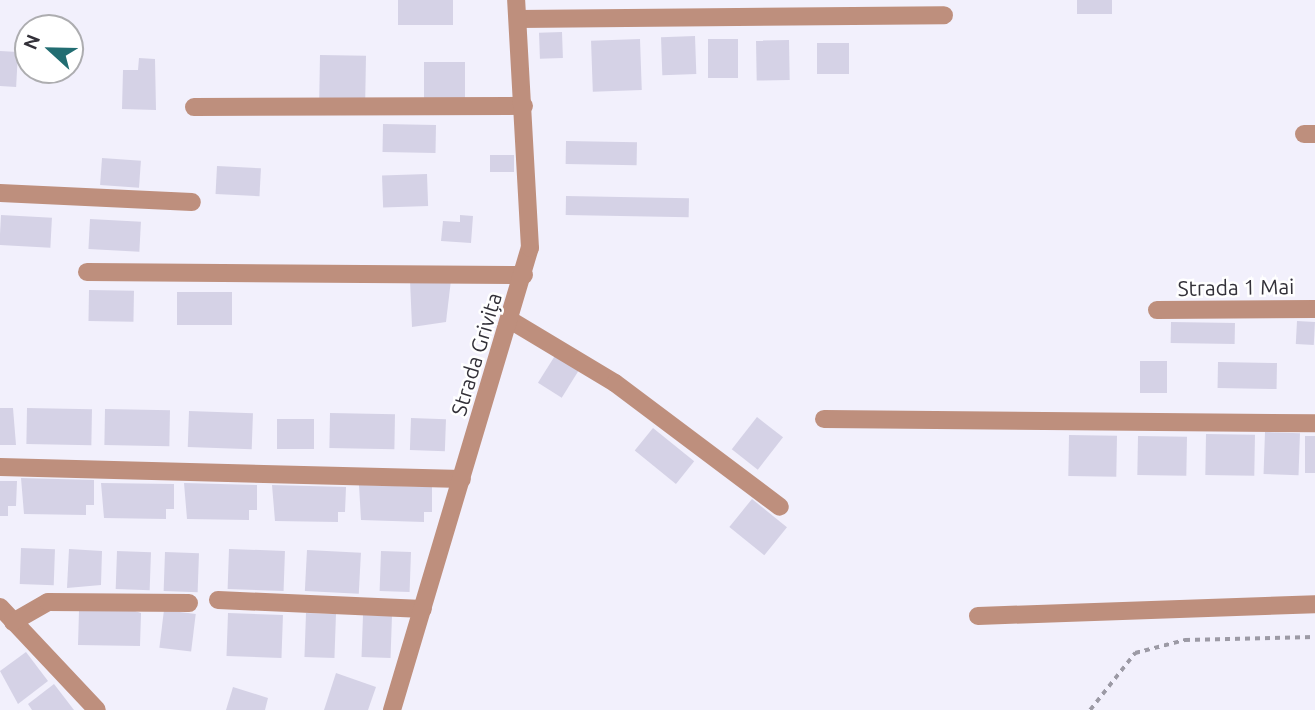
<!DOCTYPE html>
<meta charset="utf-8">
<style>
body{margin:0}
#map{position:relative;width:1315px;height:710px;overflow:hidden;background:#f2f0fc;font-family:Ubuntu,sans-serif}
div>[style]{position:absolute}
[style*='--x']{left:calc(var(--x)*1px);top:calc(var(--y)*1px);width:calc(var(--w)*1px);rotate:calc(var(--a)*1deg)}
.building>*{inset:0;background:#d5d2e6;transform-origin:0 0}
.path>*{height:3.5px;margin-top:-1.75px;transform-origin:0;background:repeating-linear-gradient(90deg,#9c9aa5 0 5px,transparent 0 10px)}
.minor>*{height:18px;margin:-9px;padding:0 9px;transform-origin:9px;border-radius:9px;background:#be8f7d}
span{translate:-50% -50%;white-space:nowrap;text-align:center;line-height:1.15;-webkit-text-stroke:5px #fff;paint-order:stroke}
.street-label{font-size:21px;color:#333139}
.north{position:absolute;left:14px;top:14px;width:70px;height:70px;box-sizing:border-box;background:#fff;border:2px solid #adadb0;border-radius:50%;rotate:292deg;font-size:19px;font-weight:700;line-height:28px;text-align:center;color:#333139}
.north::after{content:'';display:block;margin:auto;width:24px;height:32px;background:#226d72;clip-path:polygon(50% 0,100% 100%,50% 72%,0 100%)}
</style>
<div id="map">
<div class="building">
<div style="left:398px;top:0;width:55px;height:25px"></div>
<div style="left:1077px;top:0;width:35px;height:14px"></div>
<div style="left:562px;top:32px;width:26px;height:23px;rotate:88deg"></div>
<div style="left:695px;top:36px;width:38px;height:34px;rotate:88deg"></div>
<div style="left:640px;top:39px;width:51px;height:49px;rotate:88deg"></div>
<div style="left:708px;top:39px;width:30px;height:39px"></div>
<div style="left:789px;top:40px;width:40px;height:33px;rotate:89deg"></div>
<div style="left:849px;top:43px;width:31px;height:32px;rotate:90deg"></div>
<div style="left:0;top:51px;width:18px;height:35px;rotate:3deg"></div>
<div style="left:320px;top:55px;width:46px;height:43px;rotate:1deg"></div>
<div style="clip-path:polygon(139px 58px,155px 59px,156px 110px,122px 109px,123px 70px,138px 70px)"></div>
<div style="left:424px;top:62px;width:41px;height:40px"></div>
<div style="left:383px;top:124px;width:53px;height:28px;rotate:1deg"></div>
<div style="left:566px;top:141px;width:71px;height:23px;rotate:1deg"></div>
<div style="left:490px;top:155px;width:24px;height:17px"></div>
<div style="left:102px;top:158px;width:39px;height:27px;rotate:4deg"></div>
<div style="left:217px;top:166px;width:44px;height:28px;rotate:3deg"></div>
<div style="left:427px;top:174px;width:32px;height:45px;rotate:88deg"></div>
<div style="left:566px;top:196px;width:123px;height:19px;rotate:1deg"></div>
<div style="left:1px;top:215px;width:51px;height:30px;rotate:3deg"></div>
<div style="clip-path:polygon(460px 215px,473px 216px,471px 243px,441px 241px,443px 221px,460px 222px)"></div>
<div style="left:90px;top:219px;width:51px;height:30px;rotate:3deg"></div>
<div style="clip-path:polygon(410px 280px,451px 280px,446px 322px,412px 327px)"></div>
<div style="left:89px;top:290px;width:45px;height:31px;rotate:1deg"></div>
<div style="left:177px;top:292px;width:55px;height:33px"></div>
<div style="left:1297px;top:321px;width:18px;height:23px;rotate:3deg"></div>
<div style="left:1171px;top:322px;width:64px;height:21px;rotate:1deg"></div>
<div style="left:556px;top:354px;width:28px;height:34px;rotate:32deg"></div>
<div style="left:1140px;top:361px;width:27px;height:32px"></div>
<div style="left:1218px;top:362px;width:59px;height:26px;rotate:1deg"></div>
<div style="clip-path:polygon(0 408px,13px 408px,16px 445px,0 445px)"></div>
<div style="left:27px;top:408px;width:65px;height:36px;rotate:1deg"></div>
<div style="left:105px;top:409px;width:65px;height:36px;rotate:1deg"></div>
<div style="left:189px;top:411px;width:64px;height:36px;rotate:2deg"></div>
<div style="left:330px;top:413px;width:65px;height:35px;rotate:1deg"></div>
<div style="left:757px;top:417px;width:33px;height:41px;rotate:38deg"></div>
<div style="left:411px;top:418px;width:35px;height:32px;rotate:2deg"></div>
<div style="left:277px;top:419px;width:37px;height:30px"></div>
<div style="left:653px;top:428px;width:53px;height:29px;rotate:39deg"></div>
<div style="left:1265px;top:432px;width:35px;height:42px;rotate:2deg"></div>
<div style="left:1206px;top:434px;width:49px;height:41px;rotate:1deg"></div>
<div style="left:1069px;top:435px;width:48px;height:41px;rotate:1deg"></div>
<div style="left:1138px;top:436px;width:49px;height:39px;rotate:1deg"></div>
<div style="left:1315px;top:436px;width:37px;height:10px;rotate:90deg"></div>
<div style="clip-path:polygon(21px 478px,94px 480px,94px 505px,86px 505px,86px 515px,24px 514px)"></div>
<div style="clip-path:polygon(0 481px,17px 481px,16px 506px,8px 506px,8px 516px,0 516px)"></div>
<div style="clip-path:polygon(101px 483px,174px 484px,174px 509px,166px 509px,166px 519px,104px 518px)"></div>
<div style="clip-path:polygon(184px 483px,257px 485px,257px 510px,249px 510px,249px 520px,187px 519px)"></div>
<div style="clip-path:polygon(272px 485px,346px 487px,345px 512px,338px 512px,338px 522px,275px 521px)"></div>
<div style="clip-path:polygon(359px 485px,432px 487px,432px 512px,424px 512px,424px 522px,361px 520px)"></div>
<div style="left:752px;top:499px;width:45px;height:36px;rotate:39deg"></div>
<div style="left:21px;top:548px;width:34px;height:36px;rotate:2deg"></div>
<div style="clip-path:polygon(69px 549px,102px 551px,101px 585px,67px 588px)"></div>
<div style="left:229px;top:549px;width:56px;height:40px;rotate:2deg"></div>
<div style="left:307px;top:550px;width:54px;height:41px;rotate:3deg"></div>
<div style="left:117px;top:551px;width:34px;height:38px;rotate:2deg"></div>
<div style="left:381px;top:551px;width:30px;height:40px;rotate:2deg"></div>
<div style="left:165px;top:552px;width:34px;height:39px;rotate:2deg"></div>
<div style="clip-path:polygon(129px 609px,141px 613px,140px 646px,78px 645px,79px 611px)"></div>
<div style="left:164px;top:610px;width:32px;height:38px;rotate:7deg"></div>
<div style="left:228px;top:613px;width:55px;height:43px;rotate:2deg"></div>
<div style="left:306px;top:613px;width:30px;height:44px;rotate:2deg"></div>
<div style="left:363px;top:615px;width:29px;height:42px;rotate:2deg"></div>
<div style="clip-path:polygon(26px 652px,48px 681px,18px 704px,0 671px)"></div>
<div style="clip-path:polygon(336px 673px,376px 687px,368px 710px,324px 710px)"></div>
<div style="clip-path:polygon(54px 684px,74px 710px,32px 710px,28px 704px)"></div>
<div style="clip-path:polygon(233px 687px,268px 698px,265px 710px,226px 710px)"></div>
</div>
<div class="path">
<div style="--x:1090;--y:710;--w:73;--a:-51.7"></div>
<div style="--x:1135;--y:653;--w:52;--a:-14.6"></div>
<div style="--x:1185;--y:640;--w:130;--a:-1.3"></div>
</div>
<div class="minor">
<div style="--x:518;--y:19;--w:426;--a:-0.5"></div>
<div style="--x:194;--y:107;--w:330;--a:-0.2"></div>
<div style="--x:1304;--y:134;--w:11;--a:0"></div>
<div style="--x:0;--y:193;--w:192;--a:2.7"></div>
<div style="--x:87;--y:272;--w:437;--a:0.4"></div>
<div style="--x:1157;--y:310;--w:158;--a:-0.4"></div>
<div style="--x:510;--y:320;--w:122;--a:31"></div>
<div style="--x:615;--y:383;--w:206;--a:36.9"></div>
<div style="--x:824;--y:419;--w:491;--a:0.5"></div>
<div style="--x:0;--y:467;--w:462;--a:1.5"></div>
<div style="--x:218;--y:600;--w:205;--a:2.5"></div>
<div style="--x:0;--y:607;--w:141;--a:46.7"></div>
<div style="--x:978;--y:616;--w:337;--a:-2"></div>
<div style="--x:13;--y:622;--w:40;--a:-29.7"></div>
<div style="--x:48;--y:602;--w:141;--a:0.4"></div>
<div style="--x:392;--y:710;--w:482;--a:-73.4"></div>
<div style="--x:530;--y:248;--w:248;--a:-93.2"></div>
</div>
<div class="street-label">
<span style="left:1236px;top:287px;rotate:-1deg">Strada 1 Mai</span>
<span style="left:476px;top:354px;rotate:-73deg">Strada Grivița</span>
</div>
<div class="north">N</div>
</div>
